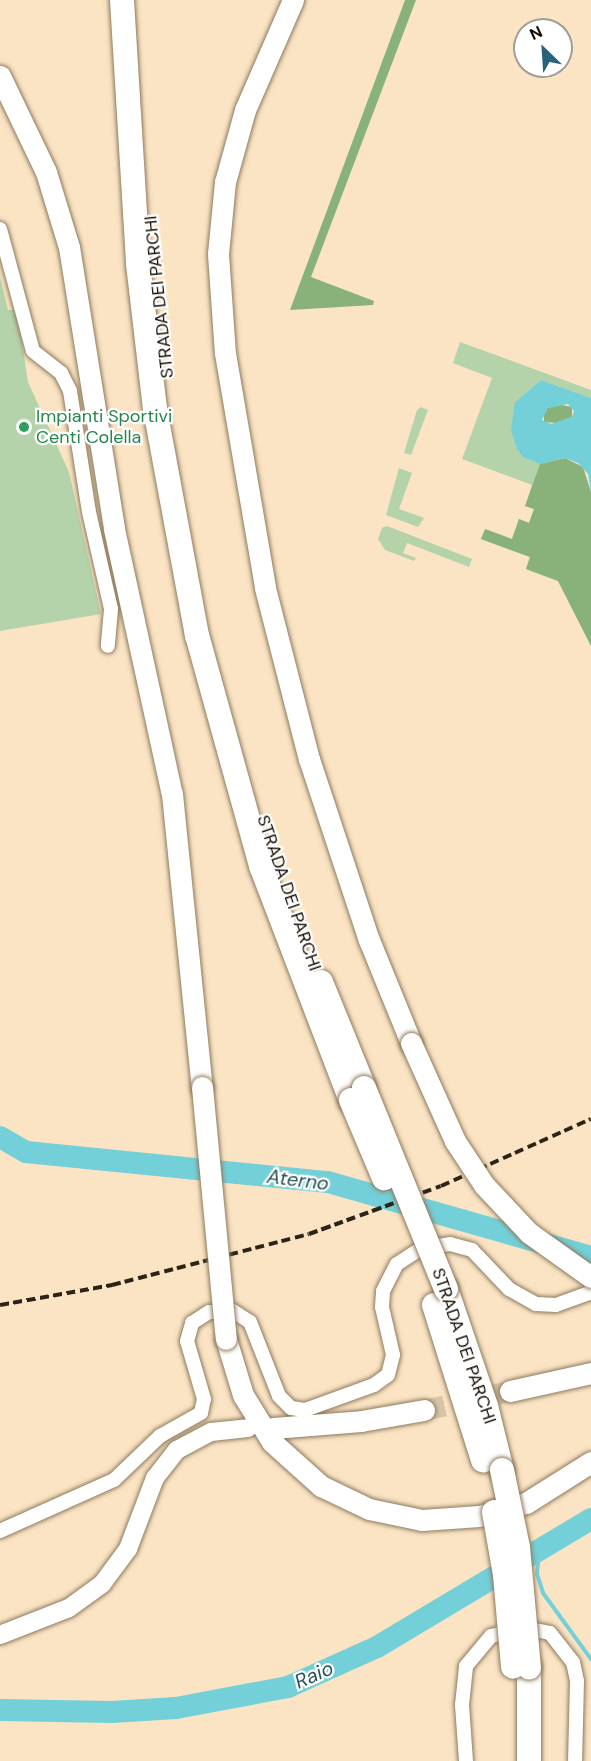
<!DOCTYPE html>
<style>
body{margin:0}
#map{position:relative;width:591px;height:1761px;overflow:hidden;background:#fae4c4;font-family:"DM Sans",sans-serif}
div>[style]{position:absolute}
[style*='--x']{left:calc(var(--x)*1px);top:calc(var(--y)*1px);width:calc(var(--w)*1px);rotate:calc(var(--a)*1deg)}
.green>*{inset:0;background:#b5d3ab}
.forest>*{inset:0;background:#89b27b}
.water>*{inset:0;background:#73d0d8}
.stream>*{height:4px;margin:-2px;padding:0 2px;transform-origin:2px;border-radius:2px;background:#73d0d8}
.river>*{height:22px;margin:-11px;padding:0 11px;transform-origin:11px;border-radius:11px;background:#73d0d8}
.trunk-tunnel>*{height:21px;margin-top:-10.5px;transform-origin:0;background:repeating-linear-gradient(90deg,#d8c4a7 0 21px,transparent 0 31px)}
.roads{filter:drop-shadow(0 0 2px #8e7a5d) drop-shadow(0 0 2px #8e7a5d)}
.minor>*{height:14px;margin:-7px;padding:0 7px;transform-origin:7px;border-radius:7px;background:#fff}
.secondary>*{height:18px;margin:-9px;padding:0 9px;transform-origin:9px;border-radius:9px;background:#fff}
.trunk>*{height:21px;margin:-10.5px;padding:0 10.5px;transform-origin:10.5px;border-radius:10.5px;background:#fff}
.motorway>*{height:24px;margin:-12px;padding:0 12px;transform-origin:12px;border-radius:12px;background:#fff}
.rail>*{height:4px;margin-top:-2px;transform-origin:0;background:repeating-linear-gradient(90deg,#2c2317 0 9px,transparent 0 13.5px)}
.bridges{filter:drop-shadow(0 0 2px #8e7a5d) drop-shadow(0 0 2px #8e7a5d)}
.trunk-bridge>*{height:21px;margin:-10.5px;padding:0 10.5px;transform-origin:10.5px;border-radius:10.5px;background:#fff}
.motorway-bridge>*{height:24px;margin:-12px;padding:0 12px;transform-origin:12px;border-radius:12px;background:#fff}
.dots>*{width:16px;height:16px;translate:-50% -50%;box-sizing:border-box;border:3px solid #fff;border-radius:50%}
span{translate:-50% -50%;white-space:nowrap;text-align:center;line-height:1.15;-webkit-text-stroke:4.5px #fff;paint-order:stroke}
.street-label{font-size:18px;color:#140c03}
.leisure-label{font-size:18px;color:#27864d}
.left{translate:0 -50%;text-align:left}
.water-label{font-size:20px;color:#275256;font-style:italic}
.north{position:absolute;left:513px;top:18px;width:60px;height:60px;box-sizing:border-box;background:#fff;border:2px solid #a19e9a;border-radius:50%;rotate:335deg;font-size:16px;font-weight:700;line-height:24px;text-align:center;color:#140c03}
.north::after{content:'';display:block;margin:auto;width:21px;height:27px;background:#28637b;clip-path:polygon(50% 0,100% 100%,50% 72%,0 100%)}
</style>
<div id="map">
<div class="green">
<div style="clip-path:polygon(0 277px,8px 310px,17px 310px,28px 382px,69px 472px,101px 614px,0 631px)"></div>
<div style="clip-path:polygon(460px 342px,591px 390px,591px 398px,541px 380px,515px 402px,544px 464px,591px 492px,591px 646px,558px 581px,526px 569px,530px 557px,481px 539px,485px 529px,512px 539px,519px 519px,529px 523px,534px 509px,525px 506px,532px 485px,462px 459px,492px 378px,453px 363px)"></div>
<div style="clip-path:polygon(421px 407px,428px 410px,411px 455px,404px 453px,417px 410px)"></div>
<div style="clip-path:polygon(399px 468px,412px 473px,399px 509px,424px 518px,418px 527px,386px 515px)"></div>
<div style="clip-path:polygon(387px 526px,472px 559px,469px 567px,407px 543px,403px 553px,416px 558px,414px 561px,385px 550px,378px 539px,382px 528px)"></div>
</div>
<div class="forest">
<div style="clip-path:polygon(405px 0,416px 0,311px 277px,374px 301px,373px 305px,290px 310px)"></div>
<div style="clip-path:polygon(557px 404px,572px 407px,572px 417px,556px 423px,544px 422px,544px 410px)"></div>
<div style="clip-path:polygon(565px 458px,583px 467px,591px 492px,591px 646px,558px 581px,526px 569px,530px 557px,481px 539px,485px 529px,512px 539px,519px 519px,529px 523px,534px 509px,525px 506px,540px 464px)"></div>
</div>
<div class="water">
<div style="clip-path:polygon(evenodd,541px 380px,591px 398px,591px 492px,588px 474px,578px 463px,565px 458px,540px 464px,523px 457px,517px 449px,511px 430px,515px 402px,541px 380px,568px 404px,574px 411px,572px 417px,551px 424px,542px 420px,548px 408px,568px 404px)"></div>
</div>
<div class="stream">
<div style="--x:539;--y:1551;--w:23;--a:95"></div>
<div style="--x:537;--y:1574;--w:20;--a:72"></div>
<div style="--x:543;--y:1593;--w:82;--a:54"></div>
</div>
<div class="river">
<div style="--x:0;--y:1137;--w:30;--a:30"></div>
<div style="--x:26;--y:1152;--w:303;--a:5.7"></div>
<div style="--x:328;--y:1182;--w:273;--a:15.9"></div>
<div style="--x:0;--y:1710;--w:112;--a:1"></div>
<div style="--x:112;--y:1712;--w:64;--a:-3.6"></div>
<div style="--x:176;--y:1708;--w:114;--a:-10.6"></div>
<div style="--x:288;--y:1687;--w:98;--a:-24.2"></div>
<div style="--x:377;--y:1647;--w:249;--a:-30.9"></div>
</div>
<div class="trunk-tunnel">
<div style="--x:424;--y:1410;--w:88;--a:-12.5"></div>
</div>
<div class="roads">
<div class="minor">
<div style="--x:0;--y:229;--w:126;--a:74.9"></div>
<div style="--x:33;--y:351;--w:36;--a:38"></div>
<div style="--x:61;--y:373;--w:20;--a:63"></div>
<div style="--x:70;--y:391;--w:122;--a:81.1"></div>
<div style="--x:89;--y:512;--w:99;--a:77.2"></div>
<div style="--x:111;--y:609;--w:37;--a:95"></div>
<div style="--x:0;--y:1531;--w:125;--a:-24.1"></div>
<div style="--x:114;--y:1480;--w:64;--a:-43.7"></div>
<div style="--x:160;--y:1436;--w:47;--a:-29.3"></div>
<div style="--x:201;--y:1413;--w:14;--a:-78"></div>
<div style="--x:204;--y:1399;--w:60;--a:-106.3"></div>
<div style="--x:187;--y:1341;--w:19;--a:-74"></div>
<div style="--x:192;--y:1323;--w:20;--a:-33"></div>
<div style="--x:209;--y:1312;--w:24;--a:-2"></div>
<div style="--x:233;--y:1311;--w:20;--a:33"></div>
<div style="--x:250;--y:1322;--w:79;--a:68.6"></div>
<div style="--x:279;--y:1396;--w:17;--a:45"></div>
<div style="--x:291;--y:1408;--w:14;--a:8"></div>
<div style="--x:305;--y:1410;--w:73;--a:-19.9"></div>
<div style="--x:374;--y:1385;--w:17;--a:-36"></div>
<div style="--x:388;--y:1375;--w:21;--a:-76"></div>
<div style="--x:393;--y:1355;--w:49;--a:-102.9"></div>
<div style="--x:382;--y:1307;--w:16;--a:-86"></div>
<div style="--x:383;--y:1291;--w:30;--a:-63"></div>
<div style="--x:397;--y:1264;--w:30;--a:-33"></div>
<div style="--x:422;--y:1248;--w:28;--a:-8"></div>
<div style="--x:450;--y:1244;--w:23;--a:15"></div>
<div style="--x:472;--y:1250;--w:54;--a:46.5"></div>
<div style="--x:509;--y:1289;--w:31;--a:29"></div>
<div style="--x:536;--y:1304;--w:20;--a:3"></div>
<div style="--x:556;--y:1305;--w:37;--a:-20"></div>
<div style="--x:466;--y:1761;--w:56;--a:-94.1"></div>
<div style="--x:462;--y:1705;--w:39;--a:-84"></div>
<div style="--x:466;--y:1666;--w:39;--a:-50"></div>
<div style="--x:491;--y:1636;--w:35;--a:-13"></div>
<div style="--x:525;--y:1628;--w:25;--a:11"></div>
<div style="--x:550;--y:1633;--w:37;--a:52"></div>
<div style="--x:573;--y:1662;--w:19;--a:78"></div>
<div style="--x:577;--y:1681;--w:80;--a:91.4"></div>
</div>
<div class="secondary">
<div style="--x:0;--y:1635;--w:74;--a:-21.4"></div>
<div style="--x:69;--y:1608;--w:41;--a:-36"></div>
<div style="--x:102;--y:1584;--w:44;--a:-53.4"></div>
<div style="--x:128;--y:1549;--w:76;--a:-69.2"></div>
<div style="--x:155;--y:1478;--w:36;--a:-52"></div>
<div style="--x:177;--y:1450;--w:38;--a:-28"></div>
<div style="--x:211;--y:1432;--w:37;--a:-6"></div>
</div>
<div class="trunk">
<div style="--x:293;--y:0;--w:120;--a:113.6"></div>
<div style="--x:245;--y:110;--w:75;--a:105.5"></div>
<div style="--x:225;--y:182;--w:72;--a:95.6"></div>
<div style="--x:218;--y:254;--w:99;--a:86"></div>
<div style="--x:225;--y:353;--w:238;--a:80.3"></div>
<div style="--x:265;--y:588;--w:177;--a:75.6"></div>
<div style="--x:309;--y:759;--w:191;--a:71.7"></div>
<div style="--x:369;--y:940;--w:111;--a:67.8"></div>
<div style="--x:0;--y:76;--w:106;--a:64.4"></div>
<div style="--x:46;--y:172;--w:78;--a:73"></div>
<div style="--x:69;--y:247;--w:286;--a:80.9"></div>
<div style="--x:114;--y:529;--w:271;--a:77.7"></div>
<div style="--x:172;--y:794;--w:295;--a:84.2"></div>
<div style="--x:226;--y:1339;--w:59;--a:73.1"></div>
<div style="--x:243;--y:1395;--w:55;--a:58.3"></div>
<div style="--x:272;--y:1442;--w:66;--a:41.9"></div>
<div style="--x:321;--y:1486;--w:53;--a:25.6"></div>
<div style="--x:369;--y:1509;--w:54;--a:11.7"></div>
<div style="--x:422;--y:1520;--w:57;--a:-4"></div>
<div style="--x:479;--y:1516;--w:49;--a:-15.5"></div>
<div style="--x:526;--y:1503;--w:77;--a:-32.2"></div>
<div style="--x:510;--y:1391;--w:83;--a:-12.5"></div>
<div style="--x:273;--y:1428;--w:88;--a:-4.5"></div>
<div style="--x:361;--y:1421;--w:64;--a:-9.9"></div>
</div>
<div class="motorway">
<div style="--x:122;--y:0;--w:264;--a:86.5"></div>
<div style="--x:138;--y:264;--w:146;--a:83.3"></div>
<div style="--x:155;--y:409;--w:230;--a:79.5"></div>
<div style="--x:197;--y:635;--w:240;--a:74.5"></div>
<div style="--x:261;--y:866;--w:251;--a:69"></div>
<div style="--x:321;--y:982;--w:114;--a:67.9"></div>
<div style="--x:446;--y:1289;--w:124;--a:71.1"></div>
<div style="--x:486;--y:1406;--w:66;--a:76"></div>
<div style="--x:434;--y:1305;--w:163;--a:72.5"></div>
<div style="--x:529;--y:1667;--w:94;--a:90"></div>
</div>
</div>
<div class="rail">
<div style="--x:0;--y:1305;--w:114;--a:-10.1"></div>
<div style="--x:112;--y:1285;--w:203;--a:-14.5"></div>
<div style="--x:309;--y:1234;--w:140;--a:-20"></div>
<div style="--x:441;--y:1186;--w:164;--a:-24.1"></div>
</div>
<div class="bridges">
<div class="trunk-bridge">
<div style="--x:411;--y:1043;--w:107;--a:65.8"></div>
<div style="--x:455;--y:1141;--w:53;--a:56.6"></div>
<div style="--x:484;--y:1185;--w:66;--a:46.8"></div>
<div style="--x:529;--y:1233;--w:76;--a:35.4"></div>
<div style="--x:202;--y:1087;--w:253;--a:84.6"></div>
</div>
<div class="motorway-bridge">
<div style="--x:364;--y:1088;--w:217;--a:67.8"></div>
<div style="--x:351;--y:1100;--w:85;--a:67.1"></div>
<div style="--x:502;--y:1470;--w:79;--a:78.3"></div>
<div style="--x:518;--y:1547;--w:121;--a:84.8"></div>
<div style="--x:494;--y:1512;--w:64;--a:80.1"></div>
<div style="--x:505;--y:1575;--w:92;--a:85"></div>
</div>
</div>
<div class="dots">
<div style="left:24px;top:427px;background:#2e9e5b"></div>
</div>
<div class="street-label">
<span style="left:159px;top:297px;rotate:-96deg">STRADA DEI PARCHI</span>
<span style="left:289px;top:893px;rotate:71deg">STRADA DEI PARCHI</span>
<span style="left:464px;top:1346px;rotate:71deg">STRADA DEI PARCHI</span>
</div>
<div class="leisure-label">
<span class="left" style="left:36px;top:427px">Impianti Sportivi<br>Centi Colella</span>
</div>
<div class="water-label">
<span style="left:298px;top:1180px;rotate:7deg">Aterno</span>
<span style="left:314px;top:1675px;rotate:-24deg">Raio</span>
</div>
<div class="north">N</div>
</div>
